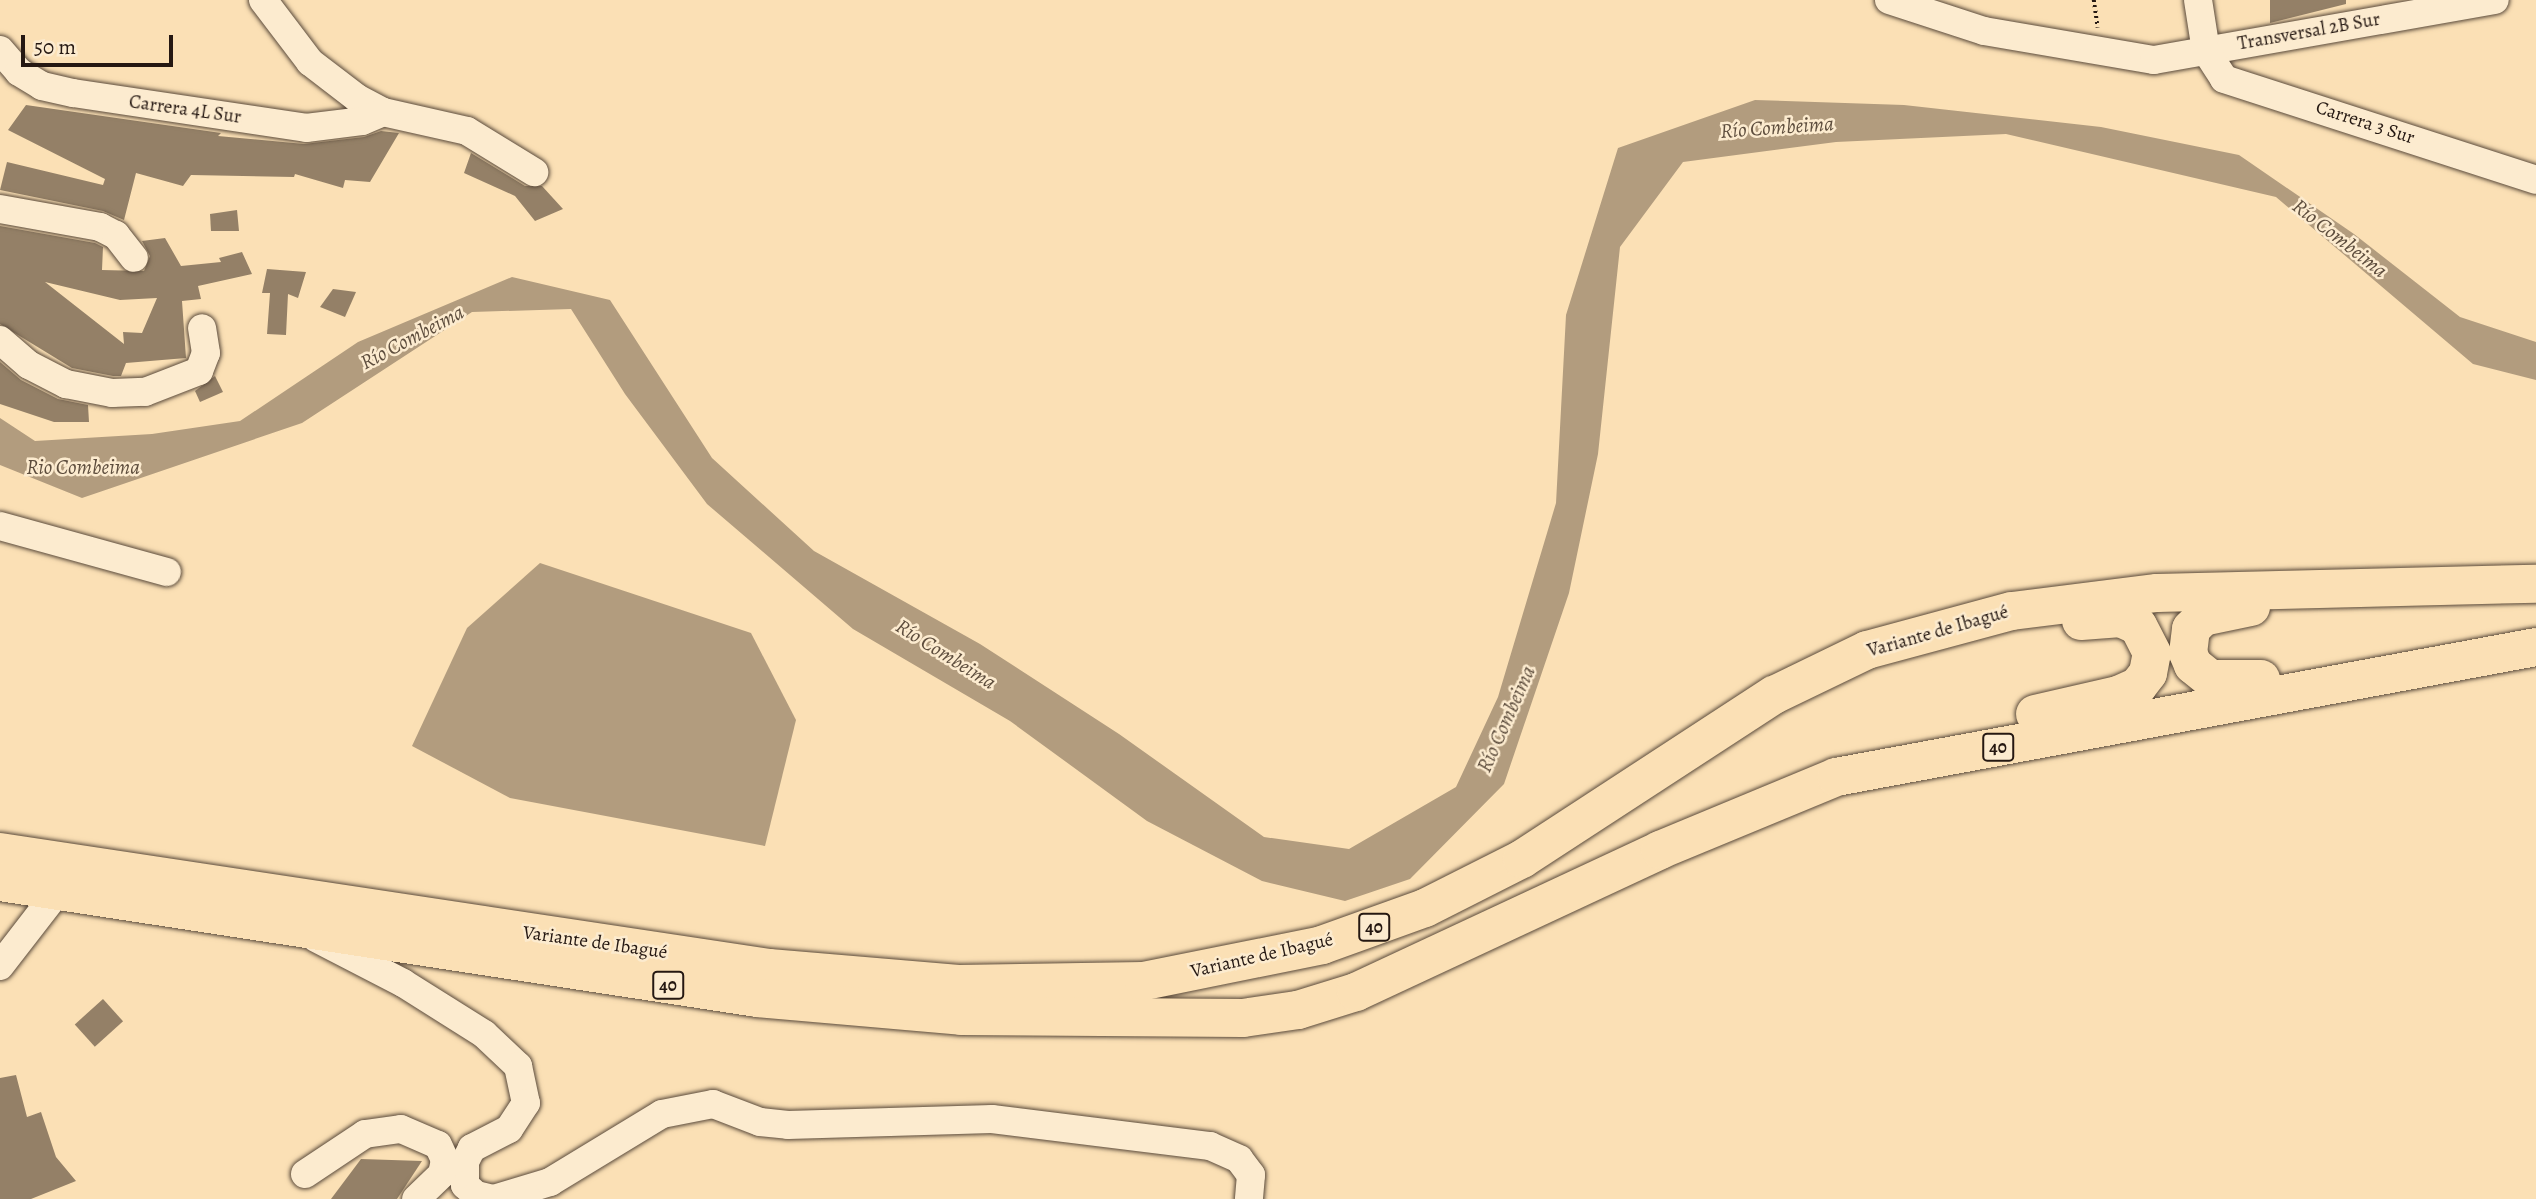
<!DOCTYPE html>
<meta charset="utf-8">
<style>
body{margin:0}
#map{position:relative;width:2536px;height:1199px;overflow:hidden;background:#fbe0b5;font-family:Alegreya,serif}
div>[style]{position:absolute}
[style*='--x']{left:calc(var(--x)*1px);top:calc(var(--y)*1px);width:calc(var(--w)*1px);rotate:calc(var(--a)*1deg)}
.water>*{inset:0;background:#b29c7e}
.building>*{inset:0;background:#948067;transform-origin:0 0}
.path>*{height:3.5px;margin-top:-1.75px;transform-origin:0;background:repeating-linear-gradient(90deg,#251812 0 2px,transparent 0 5.5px)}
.roads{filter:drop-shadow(0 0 2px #5a4a3b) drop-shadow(0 0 2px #5a4a3b)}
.minor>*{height:28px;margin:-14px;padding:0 14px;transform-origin:14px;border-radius:14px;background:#fcebcf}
.highway>*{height:38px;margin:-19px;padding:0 19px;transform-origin:19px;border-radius:19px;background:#fbe0b5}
span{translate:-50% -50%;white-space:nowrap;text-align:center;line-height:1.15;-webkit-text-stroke:5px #fcebcf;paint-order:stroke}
.shield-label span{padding:2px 5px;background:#fcebcf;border:2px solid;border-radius:5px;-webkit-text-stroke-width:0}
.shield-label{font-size:18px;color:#251812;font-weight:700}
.street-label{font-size:19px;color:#251812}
.water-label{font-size:21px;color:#5d4d3d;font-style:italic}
.scale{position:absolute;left:21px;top:35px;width:152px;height:32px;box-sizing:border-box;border:4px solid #251812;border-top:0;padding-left:9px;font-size:21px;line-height:24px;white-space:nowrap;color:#251812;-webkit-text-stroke:5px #fcebcf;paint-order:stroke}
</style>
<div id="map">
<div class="water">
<div style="clip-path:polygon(1755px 100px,1904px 105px,2101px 127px,2239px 155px,2354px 234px,2460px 317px,2536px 342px,2536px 380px,2473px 364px,2276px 197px,2006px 134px,1836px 142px,1683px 162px,1620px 247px,1598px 454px,1569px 593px,1504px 784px,1410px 879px,1345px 901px,1262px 881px,1147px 821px,1010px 721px,853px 629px,707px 504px,625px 394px,571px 309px,472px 312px,302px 423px,82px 498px,0 465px,0 418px,35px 441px,152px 434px,240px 421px,358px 342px,512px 277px,610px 300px,712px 458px,814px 551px,980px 644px,1119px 734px,1264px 837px,1349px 849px,1456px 787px,1498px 697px,1556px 503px,1566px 315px,1618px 148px)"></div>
<div style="clip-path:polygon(540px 563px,751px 633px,796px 720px,765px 846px,510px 798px,412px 746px,467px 628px)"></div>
</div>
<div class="building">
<div style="clip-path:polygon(2270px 0,2346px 0,2346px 4px,2270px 23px)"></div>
<div style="clip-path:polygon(26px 105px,221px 133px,218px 136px,304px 144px,364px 137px,381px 131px,399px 133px,370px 182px,345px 180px,343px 188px,295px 174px,294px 177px,191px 175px,183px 186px,136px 173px,124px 220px,103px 211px,0 190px,7px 162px,103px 185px,105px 179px,8px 130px)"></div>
<div style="clip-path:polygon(471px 153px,525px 186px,542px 186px,563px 209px,535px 221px,515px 196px,464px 173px)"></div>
<div style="clip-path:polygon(237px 210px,239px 231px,211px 231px,210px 214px)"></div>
<div style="clip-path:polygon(evenodd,0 226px,95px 243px,103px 247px,102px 270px,144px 271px,150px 256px,142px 241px,165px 238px,181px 266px,221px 262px,219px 258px,242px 252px,252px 274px,198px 286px,201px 299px,182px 301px,186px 358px,126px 363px,121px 376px,113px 376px,72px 368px,0 324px,0 226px,45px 282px,120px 300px,157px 298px,142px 333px,123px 332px,124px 344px,45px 282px)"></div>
<div style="clip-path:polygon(267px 269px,306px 272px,298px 298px,288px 294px,286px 335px,267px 334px,270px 293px,262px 293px)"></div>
<div style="clip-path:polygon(333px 289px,356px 292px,345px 317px,320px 307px)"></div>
<div style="clip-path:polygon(0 362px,21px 380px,58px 399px,88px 405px,89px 422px,54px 422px,0 404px)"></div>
<div style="clip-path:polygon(215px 376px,223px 392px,200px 402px,195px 391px)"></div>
<div style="left:103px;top:999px;width:30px;height:38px;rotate:48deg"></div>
<div style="clip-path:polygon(16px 1075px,27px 1117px,41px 1112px,56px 1157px,76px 1181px,31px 1199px,0 1199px,0 1078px)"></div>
<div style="clip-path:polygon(361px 1159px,422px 1161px,397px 1199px,331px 1199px)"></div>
</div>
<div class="path">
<div style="--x:2094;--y:0;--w:28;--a:82"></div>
</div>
<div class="roads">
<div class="minor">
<div style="--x:263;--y:0;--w:78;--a:52.8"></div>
<div style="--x:310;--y:62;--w:59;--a:37.5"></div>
<div style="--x:357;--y:98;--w:30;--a:28"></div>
<div style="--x:383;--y:112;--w:86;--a:12.7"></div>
<div style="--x:467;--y:131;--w:79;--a:31.5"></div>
<div style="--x:1889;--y:0;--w:100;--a:18.1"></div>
<div style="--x:1984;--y:31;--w:172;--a:9.7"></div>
<div style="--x:2154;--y:60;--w:346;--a:-10"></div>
<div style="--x:2198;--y:0;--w:52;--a:81.1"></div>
<div style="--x:2206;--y:51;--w:33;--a:57"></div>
<div style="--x:2224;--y:79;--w:328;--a:17.9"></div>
<div style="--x:0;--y:50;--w:29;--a:49"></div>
<div style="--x:19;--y:72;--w:27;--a:31"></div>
<div style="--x:42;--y:86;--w:32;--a:13"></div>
<div style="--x:73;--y:93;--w:236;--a:8.5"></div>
<div style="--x:306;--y:128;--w:56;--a:-7.1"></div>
<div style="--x:362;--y:121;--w:23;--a:-23"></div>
<div style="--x:0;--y:209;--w:102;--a:10.2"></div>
<div style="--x:100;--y:227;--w:18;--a:27"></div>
<div style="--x:116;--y:235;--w:29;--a:52"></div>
<div style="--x:0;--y:340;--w:38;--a:41"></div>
<div style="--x:29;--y:365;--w:42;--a:27.2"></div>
<div style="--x:66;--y:384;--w:47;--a:11.1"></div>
<div style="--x:112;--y:393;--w:33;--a:-2"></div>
<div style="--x:145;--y:392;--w:58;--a:-21.3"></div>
<div style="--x:199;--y:371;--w:19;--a:-69"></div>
<div style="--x:206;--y:353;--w:25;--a:-99"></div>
<div style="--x:0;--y:526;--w:173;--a:15.4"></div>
<div style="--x:316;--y:938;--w:98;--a:27.3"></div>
<div style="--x:403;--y:983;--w:96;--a:32.2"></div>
<div style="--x:484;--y:1034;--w:47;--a:43.3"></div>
<div style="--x:518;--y:1066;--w:38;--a:78"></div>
<div style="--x:526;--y:1103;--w:31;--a:123"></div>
<div style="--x:509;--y:1129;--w:42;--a:152.8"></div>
<div style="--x:472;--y:1148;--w:16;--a:117"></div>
<div style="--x:465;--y:1162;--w:23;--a:90"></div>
<div style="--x:465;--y:1185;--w:15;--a:42"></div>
<div style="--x:476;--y:1195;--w:18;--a:13"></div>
<div style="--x:494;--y:1199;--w:59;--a:-16.9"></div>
<div style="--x:550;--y:1182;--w:131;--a:-31.3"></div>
<div style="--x:662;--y:1114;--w:52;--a:-11.1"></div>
<div style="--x:713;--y:1104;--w:50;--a:21"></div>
<div style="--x:760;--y:1122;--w:28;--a:6"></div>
<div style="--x:788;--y:1125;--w:204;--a:-1.7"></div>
<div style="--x:992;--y:1119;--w:220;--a:7.1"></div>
<div style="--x:1210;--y:1146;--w:32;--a:24"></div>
<div style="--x:1239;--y:1159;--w:20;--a:53"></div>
<div style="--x:1251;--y:1175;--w:24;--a:95"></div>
<div style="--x:0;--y:966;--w:95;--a:-52.3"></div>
<div style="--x:305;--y:1174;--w:72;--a:-33.7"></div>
<div style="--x:365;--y:1134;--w:36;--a:-8"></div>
<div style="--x:401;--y:1129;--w:40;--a:23.4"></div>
<div style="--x:438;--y:1145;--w:17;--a:65"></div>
<div style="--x:445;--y:1160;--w:14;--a:102"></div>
<div style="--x:442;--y:1174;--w:36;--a:136"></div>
</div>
<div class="highway">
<div style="--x:2251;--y:607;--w:49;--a:168.2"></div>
<div style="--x:2203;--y:617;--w:17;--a:135"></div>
<div style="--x:2191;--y:629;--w:24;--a:97"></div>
<div style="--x:2188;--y:653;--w:13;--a:67"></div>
<div style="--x:2193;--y:665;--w:22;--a:39"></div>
<div style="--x:2210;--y:679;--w:51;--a:0"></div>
<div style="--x:2035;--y:714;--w:85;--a:-12.9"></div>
<div style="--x:2118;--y:695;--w:22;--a:-24"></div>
<div style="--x:2138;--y:686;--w:16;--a:-52"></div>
<div style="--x:2148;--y:673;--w:20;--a:-79"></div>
<div style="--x:2152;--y:653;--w:30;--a:-117"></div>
<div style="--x:2138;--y:626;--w:19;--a:-155"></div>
<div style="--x:2121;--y:618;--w:40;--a:175.7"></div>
<div style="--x:0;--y:852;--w:778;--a:8.58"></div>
<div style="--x:769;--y:968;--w:190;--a:4.8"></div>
<div style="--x:958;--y:984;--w:186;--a:-0.9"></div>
<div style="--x:1144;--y:981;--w:182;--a:-11.4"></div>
<div style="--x:1322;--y:945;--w:109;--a:-19.8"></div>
<div style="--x:1425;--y:908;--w:109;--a:-26.8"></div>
<div style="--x:1522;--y:859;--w:301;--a:-33.1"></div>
<div style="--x:1774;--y:695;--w:103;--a:-25.8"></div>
<div style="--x:1867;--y:650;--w:150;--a:-15.1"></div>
<div style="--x:2012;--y:611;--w:146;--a:-7.1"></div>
<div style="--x:2157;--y:593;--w:379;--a:-1.4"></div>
<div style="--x:0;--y:882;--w:766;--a:8.71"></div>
<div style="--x:757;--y:998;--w:205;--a:5"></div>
<div style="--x:961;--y:1016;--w:282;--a:0.4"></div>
<div style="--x:1243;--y:1018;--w:56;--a:-8.3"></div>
<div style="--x:1298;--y:1010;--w:61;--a:-17.2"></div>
<div style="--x:1356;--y:992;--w:336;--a:-25"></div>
<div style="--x:1660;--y:850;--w:191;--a:-22.5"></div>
<div style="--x:1836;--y:777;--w:712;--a:-10.52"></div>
</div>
</div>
<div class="shield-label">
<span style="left:1998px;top:747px">40</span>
<span style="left:1374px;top:927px">40</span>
<span style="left:668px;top:985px">40</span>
</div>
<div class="street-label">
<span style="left:2309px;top:32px;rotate:-10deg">Transversal 2B Sur</span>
<span style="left:185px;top:110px;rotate:8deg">Carrera 4L Sur</span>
<span style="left:2365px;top:123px;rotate:18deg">Carrera 3 Sur</span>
<span style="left:1938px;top:632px;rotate:-16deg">Variante de Ibagué</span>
<span style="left:595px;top:943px;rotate:8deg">Variante de Ibagué</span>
<span style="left:1262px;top:956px;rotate:-13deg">Variante de Ibagué</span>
</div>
<div class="water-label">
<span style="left:1777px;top:127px;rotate:-4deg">Río Combeima</span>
<span style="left:2340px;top:238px;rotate:38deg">Río Combeima</span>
<span style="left:412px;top:337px;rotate:-28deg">Río Combeima</span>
<span style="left:83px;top:467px">Rio Combeima</span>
<span style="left:946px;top:654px;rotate:32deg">Río Combeima</span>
<span style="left:1506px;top:719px;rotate:-66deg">Río Combeima</span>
</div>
<div class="scale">50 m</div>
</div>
